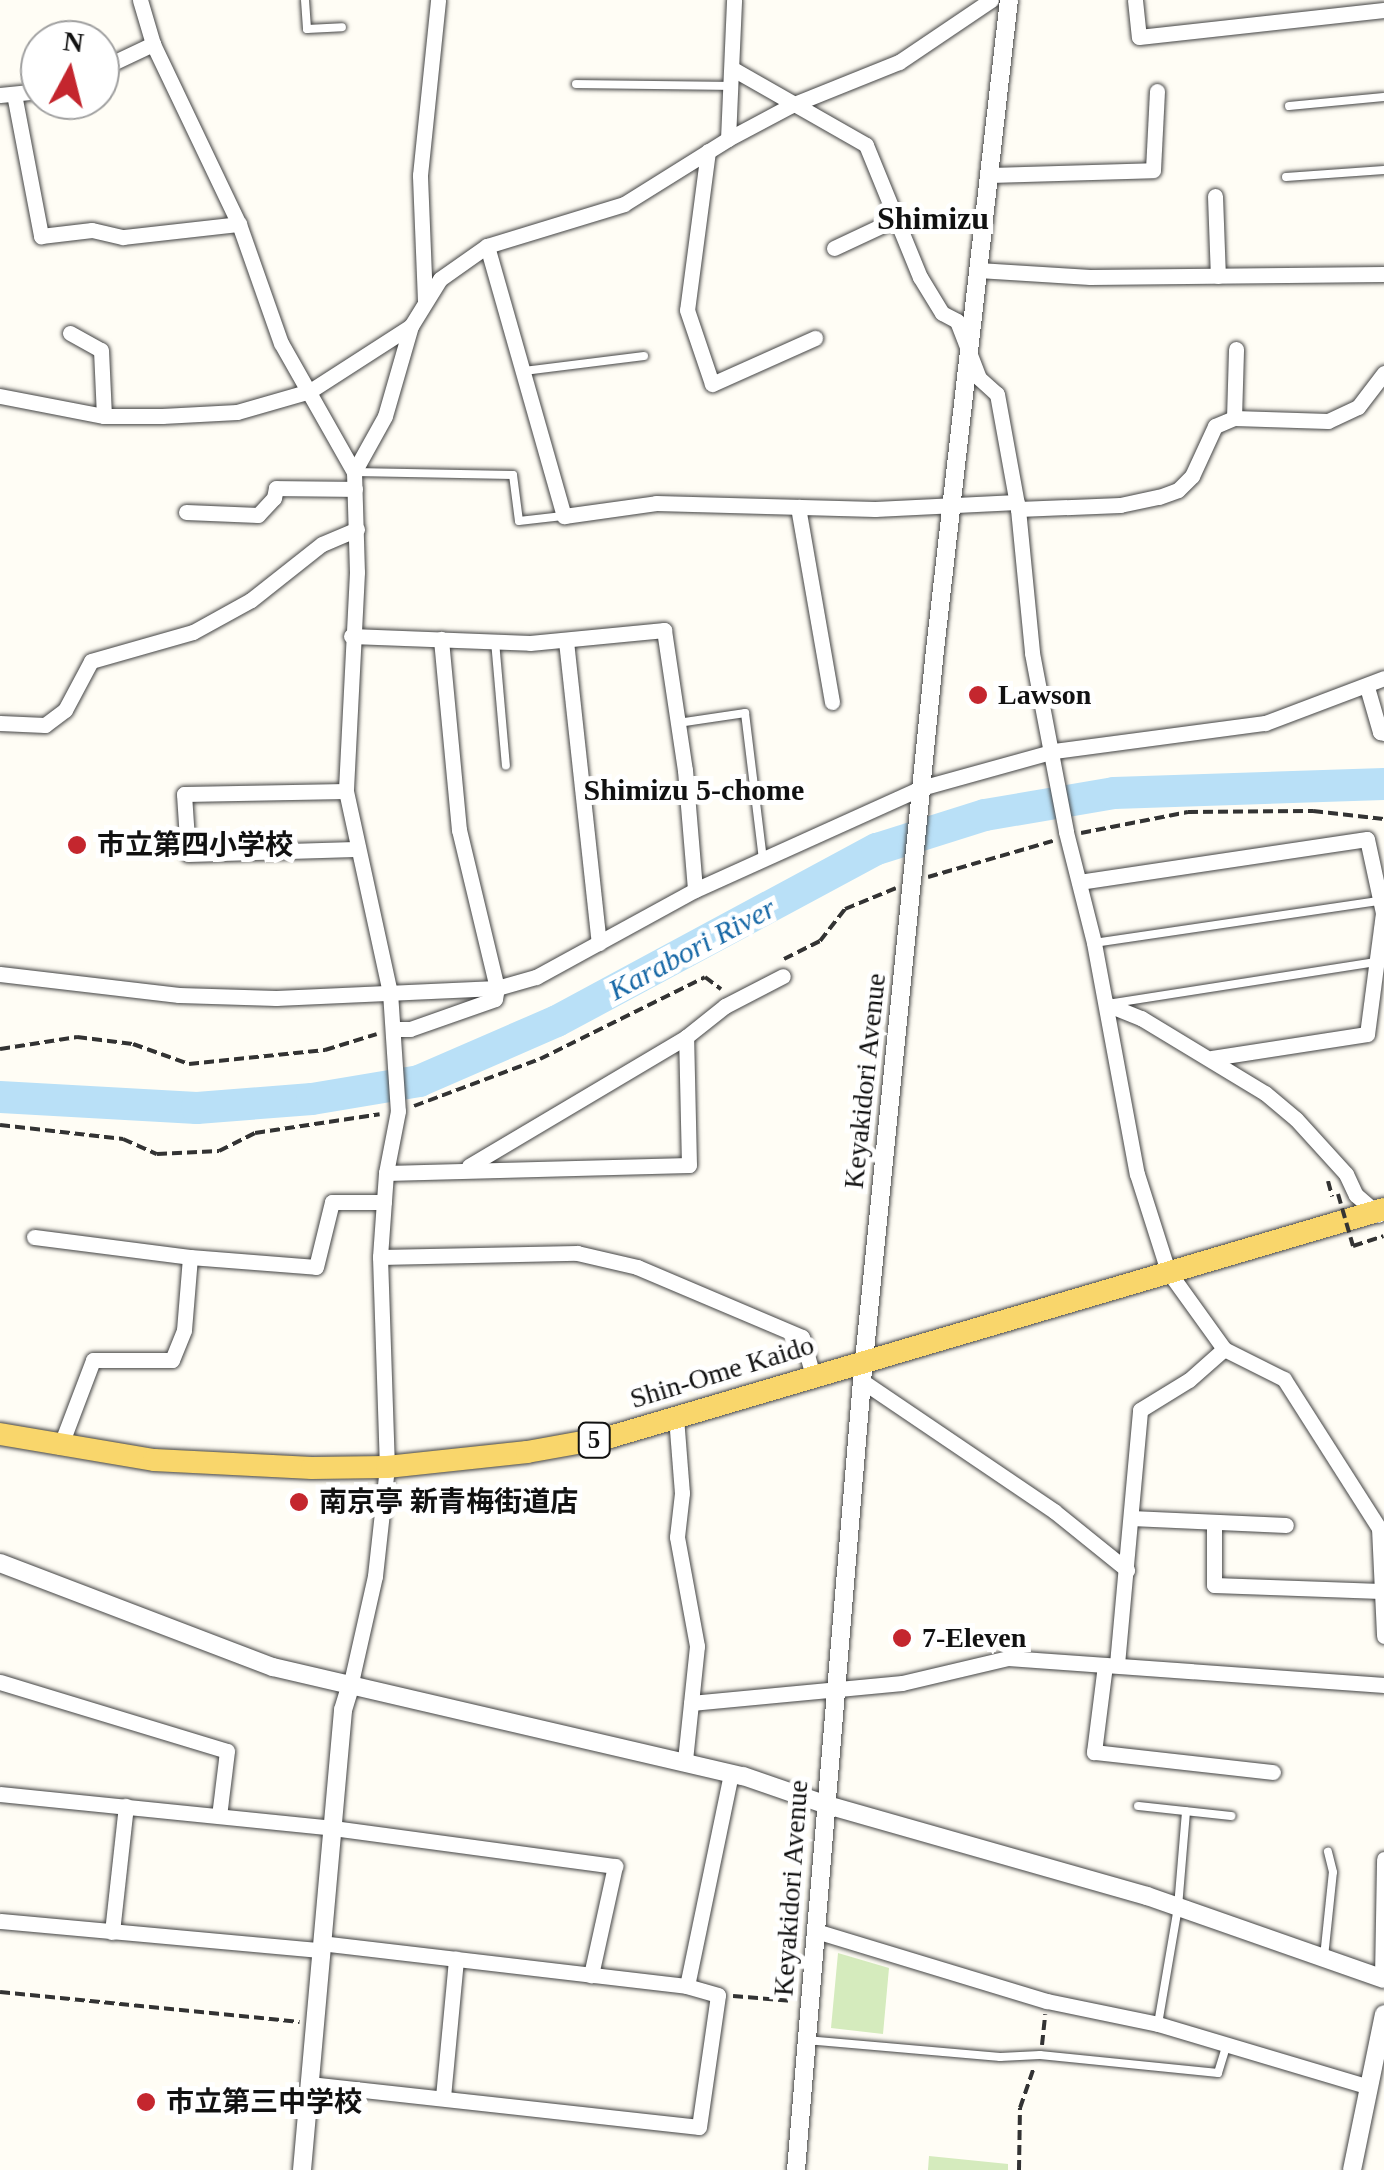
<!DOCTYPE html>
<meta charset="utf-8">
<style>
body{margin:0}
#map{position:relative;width:1384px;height:2170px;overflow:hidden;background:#fffdf5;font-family:"Times New Roman","Noto Sans JP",serif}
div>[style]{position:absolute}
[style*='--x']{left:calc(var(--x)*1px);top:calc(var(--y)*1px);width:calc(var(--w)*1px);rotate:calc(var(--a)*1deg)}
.green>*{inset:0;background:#d5ebbd}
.river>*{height:32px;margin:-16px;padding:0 16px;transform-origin:16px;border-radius:16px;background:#b9e0f7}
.path>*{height:4px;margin-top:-2px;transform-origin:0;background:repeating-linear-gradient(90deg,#333 0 10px,transparent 0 15px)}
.roads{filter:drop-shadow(0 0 2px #444) drop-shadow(0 0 2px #444)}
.service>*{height:8px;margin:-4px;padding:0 4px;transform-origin:4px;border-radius:4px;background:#fff}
.minor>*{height:15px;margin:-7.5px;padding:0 7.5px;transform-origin:7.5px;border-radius:7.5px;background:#fff}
.tertiary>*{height:18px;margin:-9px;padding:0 9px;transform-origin:9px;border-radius:9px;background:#fff}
.primary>*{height:22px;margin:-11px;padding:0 11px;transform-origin:11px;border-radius:11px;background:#f9d66b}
.path-bridge>*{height:4px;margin-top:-2px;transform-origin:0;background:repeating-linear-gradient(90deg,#333 0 10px,transparent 0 15px)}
.dots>*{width:28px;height:28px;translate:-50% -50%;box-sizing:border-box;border:5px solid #fff;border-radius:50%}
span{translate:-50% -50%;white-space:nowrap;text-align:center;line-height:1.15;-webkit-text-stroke:10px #fff;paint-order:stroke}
.shield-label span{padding:2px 8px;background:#fff;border:2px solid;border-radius:8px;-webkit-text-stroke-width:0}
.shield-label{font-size:25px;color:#111;font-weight:700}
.poi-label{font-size:28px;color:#111;font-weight:700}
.left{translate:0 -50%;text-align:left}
.street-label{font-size:28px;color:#111}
.neighbourhood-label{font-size:30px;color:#111;font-weight:700}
.water-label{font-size:30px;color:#1768a6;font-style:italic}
.quarter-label{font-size:32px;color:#111;font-weight:700}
.north{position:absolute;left:20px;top:20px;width:100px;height:100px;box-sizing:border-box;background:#fff;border:2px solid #a0a0a0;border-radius:50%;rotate:7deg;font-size:28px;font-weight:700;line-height:40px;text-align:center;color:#111}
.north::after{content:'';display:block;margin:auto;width:35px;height:45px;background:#c4262e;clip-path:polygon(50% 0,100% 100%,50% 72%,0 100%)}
</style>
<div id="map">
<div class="green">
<div style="clip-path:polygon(838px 1953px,889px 1968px,883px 2034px,831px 2028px)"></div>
<div style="clip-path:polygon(929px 2156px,1008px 2164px,1008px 2170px,928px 2170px)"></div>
</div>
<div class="river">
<div style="--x:0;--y:1097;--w:197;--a:3.2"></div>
<div style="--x:197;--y:1108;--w:115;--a:-4.5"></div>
<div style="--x:312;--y:1099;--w:109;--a:-9.5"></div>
<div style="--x:419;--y:1081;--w:150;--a:-23.5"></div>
<div style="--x:557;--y:1021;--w:363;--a:-28.3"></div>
<div style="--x:877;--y:849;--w:113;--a:-17.5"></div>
<div style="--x:985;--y:815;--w:131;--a:-9.7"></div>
<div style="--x:1114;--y:793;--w:270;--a:-1.9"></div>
</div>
<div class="path">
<div style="--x:1081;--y:833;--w:109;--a:-11.1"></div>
<div style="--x:1188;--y:812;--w:125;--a:-0.5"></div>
<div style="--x:1313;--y:811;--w:71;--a:6.4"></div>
<div style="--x:928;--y:877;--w:130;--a:-16.1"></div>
<div style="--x:784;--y:959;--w:40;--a:-26.6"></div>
<div style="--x:820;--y:941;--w:41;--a:-52"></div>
<div style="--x:845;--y:909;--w:55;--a:-22.4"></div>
<div style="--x:0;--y:1049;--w:78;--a:-8.9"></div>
<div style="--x:77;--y:1037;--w:56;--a:7.1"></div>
<div style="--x:133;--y:1044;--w:59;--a:19.7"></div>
<div style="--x:189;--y:1064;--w:137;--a:-5.9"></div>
<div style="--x:325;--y:1050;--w:54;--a:-17.1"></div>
<div style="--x:414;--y:1106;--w:134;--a:-20.5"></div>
<div style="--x:540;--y:1059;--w:184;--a:-26.4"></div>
<div style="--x:705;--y:977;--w:20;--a:37"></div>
<div style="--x:0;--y:1125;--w:124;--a:6.5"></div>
<div style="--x:123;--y:1139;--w:37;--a:24"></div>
<div style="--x:157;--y:1154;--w:62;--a:-2.8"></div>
<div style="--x:219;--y:1151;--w:40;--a:-26.6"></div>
<div style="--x:255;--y:1133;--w:126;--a:-8.6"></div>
<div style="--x:1328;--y:1181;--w:16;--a:75"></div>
<div style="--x:1353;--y:1246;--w:32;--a:-18"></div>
<div style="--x:0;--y:1992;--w:301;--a:5.7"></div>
<div style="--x:733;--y:1996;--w:60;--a:4.8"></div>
<div style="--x:1042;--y:2045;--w:31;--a:-84"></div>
<div style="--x:1019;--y:2170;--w:62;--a:-89.1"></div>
<div style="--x:1020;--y:2108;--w:43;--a:-71.1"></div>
</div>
<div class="roads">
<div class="service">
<div style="--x:305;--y:0;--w:29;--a:86"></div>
<div style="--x:307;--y:29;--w:35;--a:-3"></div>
<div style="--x:576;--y:84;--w:156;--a:0.7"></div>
<div style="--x:1289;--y:106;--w:95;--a:-5.4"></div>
<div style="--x:1286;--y:177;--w:98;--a:-4.1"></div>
<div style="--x:524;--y:371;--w:121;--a:-7.1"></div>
<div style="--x:354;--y:472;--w:159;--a:1.1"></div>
<div style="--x:513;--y:475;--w:46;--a:82.6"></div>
<div style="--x:519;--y:521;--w:44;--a:-6.5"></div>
<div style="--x:495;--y:641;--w:125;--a:85"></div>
<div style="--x:678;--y:723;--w:68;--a:-8.5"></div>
<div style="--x:745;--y:713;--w:148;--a:83"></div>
<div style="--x:1094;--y:943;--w:289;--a:-8.4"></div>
<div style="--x:1114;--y:1003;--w:265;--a:-8.9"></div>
<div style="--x:1138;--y:1806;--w:94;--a:6.1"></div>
<div style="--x:1324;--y:1957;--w:85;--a:-84"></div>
<div style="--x:1333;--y:1872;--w:21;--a:-104"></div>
<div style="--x:1158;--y:2024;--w:119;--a:-80.3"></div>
<div style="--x:1178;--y:1907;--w:96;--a:-85.2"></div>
<div style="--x:806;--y:2040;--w:195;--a:5"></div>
<div style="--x:1000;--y:2057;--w:40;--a:-2.9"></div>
<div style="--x:1040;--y:2055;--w:179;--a:5.8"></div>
<div style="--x:1218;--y:2073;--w:30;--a:-73"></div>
</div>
<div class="minor">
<div style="--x:140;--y:0;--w:46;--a:73.5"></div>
<div style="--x:153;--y:44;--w:199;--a:64.5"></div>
<div style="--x:239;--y:224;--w:126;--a:70.6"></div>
<div style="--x:281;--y:343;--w:148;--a:60.5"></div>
<div style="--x:354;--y:472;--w:100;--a:88.3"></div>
<div style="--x:357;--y:572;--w:219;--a:92.9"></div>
<div style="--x:346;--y:791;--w:206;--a:77.7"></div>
<div style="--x:390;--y:992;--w:119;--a:86.2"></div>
<div style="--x:398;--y:1111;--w:63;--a:101"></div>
<div style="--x:386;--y:1173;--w:84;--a:94.1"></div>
<div style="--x:380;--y:1257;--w:210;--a:88.1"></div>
<div style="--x:387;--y:1467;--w:110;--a:96.3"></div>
<div style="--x:375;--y:1576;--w:114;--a:102.7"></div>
<div style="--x:1135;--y:0;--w:37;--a:84"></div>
<div style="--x:1139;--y:37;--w:246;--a:-6.3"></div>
<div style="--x:100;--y:69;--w:59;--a:-25.3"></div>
<div style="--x:733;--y:69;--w:153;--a:29.7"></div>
<div style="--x:866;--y:145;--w:143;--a:67.8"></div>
<div style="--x:920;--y:277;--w:42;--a:58.6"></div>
<div style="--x:942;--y:313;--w:17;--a:28"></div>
<div style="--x:957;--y:321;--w:61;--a:68.9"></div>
<div style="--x:979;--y:378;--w:24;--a:42"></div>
<div style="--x:997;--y:394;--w:117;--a:79.7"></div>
<div style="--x:1018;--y:509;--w:145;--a:84.4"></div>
<div style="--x:1032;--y:653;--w:182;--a:79.2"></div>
<div style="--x:1066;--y:832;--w:114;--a:75.8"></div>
<div style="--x:1094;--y:943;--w:235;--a:79.5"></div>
<div style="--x:1137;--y:1174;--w:102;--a:72.3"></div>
<div style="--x:1168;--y:1271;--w:96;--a:54.3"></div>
<div style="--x:1224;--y:1349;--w:67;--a:26.6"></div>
<div style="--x:1284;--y:1379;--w:177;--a:57.5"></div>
<div style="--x:1379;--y:1528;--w:108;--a:87.3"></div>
<div style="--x:14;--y:94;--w:145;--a:79.2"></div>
<div style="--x:41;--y:236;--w:51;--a:-6.7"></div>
<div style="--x:92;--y:230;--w:32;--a:13"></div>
<div style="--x:123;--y:237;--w:117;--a:-6.4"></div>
<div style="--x:0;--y:95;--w:40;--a:-5.7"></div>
<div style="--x:728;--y:139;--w:139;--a:-87.5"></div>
<div style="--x:708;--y:151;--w:160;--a:97.5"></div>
<div style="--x:687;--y:310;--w:78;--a:71.3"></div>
<div style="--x:712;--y:384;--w:113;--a:-24.1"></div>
<div style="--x:989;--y:175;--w:164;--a:-1.7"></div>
<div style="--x:1153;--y:170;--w:79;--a:-87.1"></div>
<div style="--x:1215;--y:196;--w:80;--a:87.9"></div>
<div style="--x:487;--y:246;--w:281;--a:74.1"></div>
<div style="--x:564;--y:516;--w:93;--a:-8"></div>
<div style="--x:656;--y:503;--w:219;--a:1.6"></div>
<div style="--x:875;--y:509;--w:142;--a:-2.8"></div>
<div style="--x:834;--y:248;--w:68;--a:-25.1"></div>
<div style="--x:978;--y:270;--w:112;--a:3.6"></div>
<div style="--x:1090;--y:277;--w:294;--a:-0.6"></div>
<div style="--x:425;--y:301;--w:126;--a:-92.3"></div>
<div style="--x:420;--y:175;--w:176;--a:-84.1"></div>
<div style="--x:70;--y:333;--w:35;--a:29"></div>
<div style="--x:101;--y:350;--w:66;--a:87.4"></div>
<div style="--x:0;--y:396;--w:106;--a:10.9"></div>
<div style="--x:104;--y:416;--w:58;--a:0"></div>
<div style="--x:162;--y:416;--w:75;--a:-3.1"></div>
<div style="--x:237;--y:412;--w:76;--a:-16"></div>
<div style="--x:310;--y:391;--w:120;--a:-32.8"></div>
<div style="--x:411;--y:326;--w:55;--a:-58.3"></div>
<div style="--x:440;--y:279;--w:57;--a:-35.1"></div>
<div style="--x:487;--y:246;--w:143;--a:-17"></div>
<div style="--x:624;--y:204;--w:123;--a:-32"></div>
<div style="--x:728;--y:139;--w:72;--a:-28"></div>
<div style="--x:792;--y:105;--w:115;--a:-21.9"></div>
<div style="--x:899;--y:62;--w:111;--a:-34"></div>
<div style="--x:1234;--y:418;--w:69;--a:-88.3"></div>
<div style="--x:354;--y:472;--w:64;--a:-61"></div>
<div style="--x:385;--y:416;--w:94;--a:-73.9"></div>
<div style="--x:798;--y:507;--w:198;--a:80.1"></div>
<div style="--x:1018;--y:509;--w:102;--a:-2.2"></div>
<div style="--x:1120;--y:505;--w:40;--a:-12"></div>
<div style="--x:1159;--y:497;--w:20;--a:-20"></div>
<div style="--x:1178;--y:490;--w:20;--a:-45"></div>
<div style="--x:1192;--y:476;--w:55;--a:-65.3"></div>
<div style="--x:1215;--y:426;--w:21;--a:-23"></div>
<div style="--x:1234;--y:418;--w:94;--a:1.8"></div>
<div style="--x:1328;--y:421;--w:33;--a:-25"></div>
<div style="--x:1358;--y:407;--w:43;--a:-52.6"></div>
<div style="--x:186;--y:512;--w:72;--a:2.4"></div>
<div style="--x:258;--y:515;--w:23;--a:-47"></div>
<div style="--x:274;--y:498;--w:10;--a:-79"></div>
<div style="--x:276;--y:488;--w:79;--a:0.7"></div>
<div style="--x:351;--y:636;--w:179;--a:2.2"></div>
<div style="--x:530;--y:643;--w:135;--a:-5.5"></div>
<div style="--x:664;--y:630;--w:142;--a:81.5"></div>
<div style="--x:685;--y:770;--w:120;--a:85.2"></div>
<div style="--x:566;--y:641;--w:304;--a:83.8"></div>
<div style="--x:1367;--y:687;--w:47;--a:73.9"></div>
<div style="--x:1380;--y:732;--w:4;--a:14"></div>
<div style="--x:0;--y:723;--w:45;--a:2.5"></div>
<div style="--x:45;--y:725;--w:25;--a:-37"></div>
<div style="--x:65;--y:710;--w:55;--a:-62"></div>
<div style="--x:91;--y:661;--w:106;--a:-15.9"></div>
<div style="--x:193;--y:632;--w:66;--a:-28.9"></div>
<div style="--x:251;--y:600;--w:90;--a:-38.3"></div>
<div style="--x:322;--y:544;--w:38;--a:-23"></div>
<div style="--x:346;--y:791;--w:162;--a:178.9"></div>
<div style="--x:184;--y:794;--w:60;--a:86.2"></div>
<div style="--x:188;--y:854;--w:167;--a:-1.7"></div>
<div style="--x:1079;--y:882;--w:291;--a:-8.5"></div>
<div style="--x:1367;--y:839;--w:76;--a:77.8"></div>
<div style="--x:1383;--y:913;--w:122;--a:97.5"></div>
<div style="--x:1367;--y:1034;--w:157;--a:171.2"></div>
<div style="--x:0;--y:974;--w:180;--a:6.7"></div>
<div style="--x:179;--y:995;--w:97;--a:1.8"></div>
<div style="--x:276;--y:998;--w:221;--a:-2.6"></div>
<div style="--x:497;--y:988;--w:163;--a:-103.5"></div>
<div style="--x:459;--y:830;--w:192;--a:-95.4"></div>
<div style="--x:1106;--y:1004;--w:38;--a:22"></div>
<div style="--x:1141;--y:1018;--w:145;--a:31.2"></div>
<div style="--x:1265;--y:1093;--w:40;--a:40"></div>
<div style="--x:1296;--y:1119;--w:74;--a:47.7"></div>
<div style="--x:1346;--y:1174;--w:23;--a:65"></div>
<div style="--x:1356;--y:1195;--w:30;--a:41"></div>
<div style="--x:394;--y:1029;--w:16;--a:0"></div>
<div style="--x:410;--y:1029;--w:90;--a:-19.4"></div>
<div style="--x:495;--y:999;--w:11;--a:-80"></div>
<div style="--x:497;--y:988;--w:41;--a:-15.8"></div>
<div style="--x:536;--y:977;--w:181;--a:-28.7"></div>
<div style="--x:695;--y:890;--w:248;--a:-24.3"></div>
<div style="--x:921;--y:788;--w:138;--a:-15.5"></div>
<div style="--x:1054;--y:751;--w:213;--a:-7.6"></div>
<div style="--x:1265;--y:723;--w:127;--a:-20.7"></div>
<div style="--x:469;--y:1166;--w:252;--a:-30.7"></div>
<div style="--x:686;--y:1037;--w:50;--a:-38.5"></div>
<div style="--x:725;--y:1006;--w:65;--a:-27.3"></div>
<div style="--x:386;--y:1173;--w:303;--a:-1.5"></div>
<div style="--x:689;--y:1165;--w:128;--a:-91.3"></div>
<div style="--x:34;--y:1237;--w:157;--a:7.3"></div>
<div style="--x:380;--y:1257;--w:197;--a:-1.2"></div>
<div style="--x:577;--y:1253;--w:62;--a:13.1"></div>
<div style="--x:637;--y:1267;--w:179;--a:23"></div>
<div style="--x:802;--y:1337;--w:41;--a:74.2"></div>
<div style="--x:862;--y:1381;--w:232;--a:34.1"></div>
<div style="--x:1054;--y:1511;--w:94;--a:38.9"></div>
<div style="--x:676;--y:1417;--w:76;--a:85.5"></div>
<div style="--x:682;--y:1493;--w:44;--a:96.5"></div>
<div style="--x:677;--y:1537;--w:111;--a:79.6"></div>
<div style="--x:697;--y:1646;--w:115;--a:96"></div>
<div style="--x:60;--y:1447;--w:93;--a:-69.2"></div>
<div style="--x:93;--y:1360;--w:79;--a:0"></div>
<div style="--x:172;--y:1360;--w:32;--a:-68"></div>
<div style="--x:184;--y:1330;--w:73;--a:-85.3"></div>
<div style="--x:190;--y:1257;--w:126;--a:4.5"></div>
<div style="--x:316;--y:1267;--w:67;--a:-76.2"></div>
<div style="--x:332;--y:1202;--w:52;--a:0"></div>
<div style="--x:1131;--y:1518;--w:155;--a:2.6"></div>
<div style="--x:1214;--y:1522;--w:63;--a:90"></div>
<div style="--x:1214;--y:1585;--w:167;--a:2.1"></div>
<div style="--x:1117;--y:1664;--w:255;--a:-84.8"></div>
<div style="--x:1140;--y:1410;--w:57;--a:-31.5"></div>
<div style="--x:1189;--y:1380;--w:47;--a:-41.5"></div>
<div style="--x:1105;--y:1665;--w:88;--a:97.2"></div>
<div style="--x:1094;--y:1752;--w:180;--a:6.4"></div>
<div style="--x:0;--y:1682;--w:237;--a:16.9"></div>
<div style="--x:227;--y:1751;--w:65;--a:97"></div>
<div style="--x:691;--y:1703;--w:212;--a:-5.4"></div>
<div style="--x:902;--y:1683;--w:109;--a:-13.3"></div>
<div style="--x:1008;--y:1658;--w:377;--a:4.1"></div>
<div style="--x:0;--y:1794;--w:335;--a:5.8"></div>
<div style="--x:333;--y:1828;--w:285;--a:7.7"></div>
<div style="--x:615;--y:1866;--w:112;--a:102.4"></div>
<div style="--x:0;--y:1921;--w:322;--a:5.2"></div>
<div style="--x:816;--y:1931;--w:241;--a:16.9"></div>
<div style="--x:1047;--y:2001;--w:113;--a:11.7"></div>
<div style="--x:1158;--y:2024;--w:217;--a:16.6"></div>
<div style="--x:112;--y:1932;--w:127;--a:-83.7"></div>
<div style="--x:1382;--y:1978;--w:119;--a:-89"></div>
<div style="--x:687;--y:1986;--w:217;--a:-78.3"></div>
<div style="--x:310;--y:2084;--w:391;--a:6.3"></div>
<div style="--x:699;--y:2127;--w:133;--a:-81.8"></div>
<div style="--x:718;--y:1995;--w:32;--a:-164"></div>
<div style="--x:687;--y:1986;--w:368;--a:-173.3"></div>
<div style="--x:443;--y:2097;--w:139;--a:-84.6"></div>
</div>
<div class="tertiary">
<div style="--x:0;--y:1563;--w:292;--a:20.9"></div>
<div style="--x:273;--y:1667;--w:482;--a:13.1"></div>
<div style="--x:743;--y:1776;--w:86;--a:19.1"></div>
<div style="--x:824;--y:1804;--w:336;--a:15.9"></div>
<div style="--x:1147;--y:1896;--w:251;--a:19.3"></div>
<div style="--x:302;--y:2170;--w:462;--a:-84.9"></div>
<div style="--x:343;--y:1710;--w:24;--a:-73"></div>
<div style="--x:796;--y:2170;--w:792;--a:-85.22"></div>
<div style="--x:862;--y:1381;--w:735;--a:-84.3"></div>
<div style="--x:935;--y:650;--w:654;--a:-83.51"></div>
<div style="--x:1352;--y:2170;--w:159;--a:-78.4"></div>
</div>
<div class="primary">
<div style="--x:0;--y:1434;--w:156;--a:9.6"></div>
<div style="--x:154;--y:1460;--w:158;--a:2.9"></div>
<div style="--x:312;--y:1468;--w:75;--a:-0.8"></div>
<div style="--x:387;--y:1467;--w:141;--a:-6.1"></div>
<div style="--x:527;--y:1452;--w:84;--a:-10.2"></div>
<div style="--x:610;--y:1437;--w:807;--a:-16.41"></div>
</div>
</div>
<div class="path-bridge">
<div style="--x:1338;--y:1194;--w:54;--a:73.9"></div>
</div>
<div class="dots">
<div style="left:978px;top:695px;background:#c4262e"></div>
<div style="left:77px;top:845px;background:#c4262e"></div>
<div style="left:299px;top:1502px;background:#c4262e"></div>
<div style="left:902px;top:1638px;background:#c4262e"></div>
<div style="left:146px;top:2102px;background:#c4262e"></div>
</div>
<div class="shield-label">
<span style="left:594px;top:1440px">5</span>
</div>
<div class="poi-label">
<span class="left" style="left:998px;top:695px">Lawson</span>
<span class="left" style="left:97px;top:845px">市立第四小学校</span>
<span class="left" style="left:319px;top:1502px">南京亭 新青梅街道店</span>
<span class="left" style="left:922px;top:1638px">7-Eleven</span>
<span class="left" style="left:166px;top:2102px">市立第三中学校</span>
</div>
<div class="street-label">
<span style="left:865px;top:1081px;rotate:-84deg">Keyakidori Avenue</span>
<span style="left:722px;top:1372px;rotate:-17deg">Shin-Ome Kaido</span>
<span style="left:791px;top:1888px;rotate:-86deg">Keyakidori Avenue</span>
</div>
<div class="neighbourhood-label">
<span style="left:694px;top:790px">Shimizu 5-chome</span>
</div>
<div class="water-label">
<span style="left:692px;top:949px;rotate:-28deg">Karabori River</span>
</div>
<div class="quarter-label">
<span style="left:933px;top:218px">Shimizu</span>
</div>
<div class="north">N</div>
</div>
